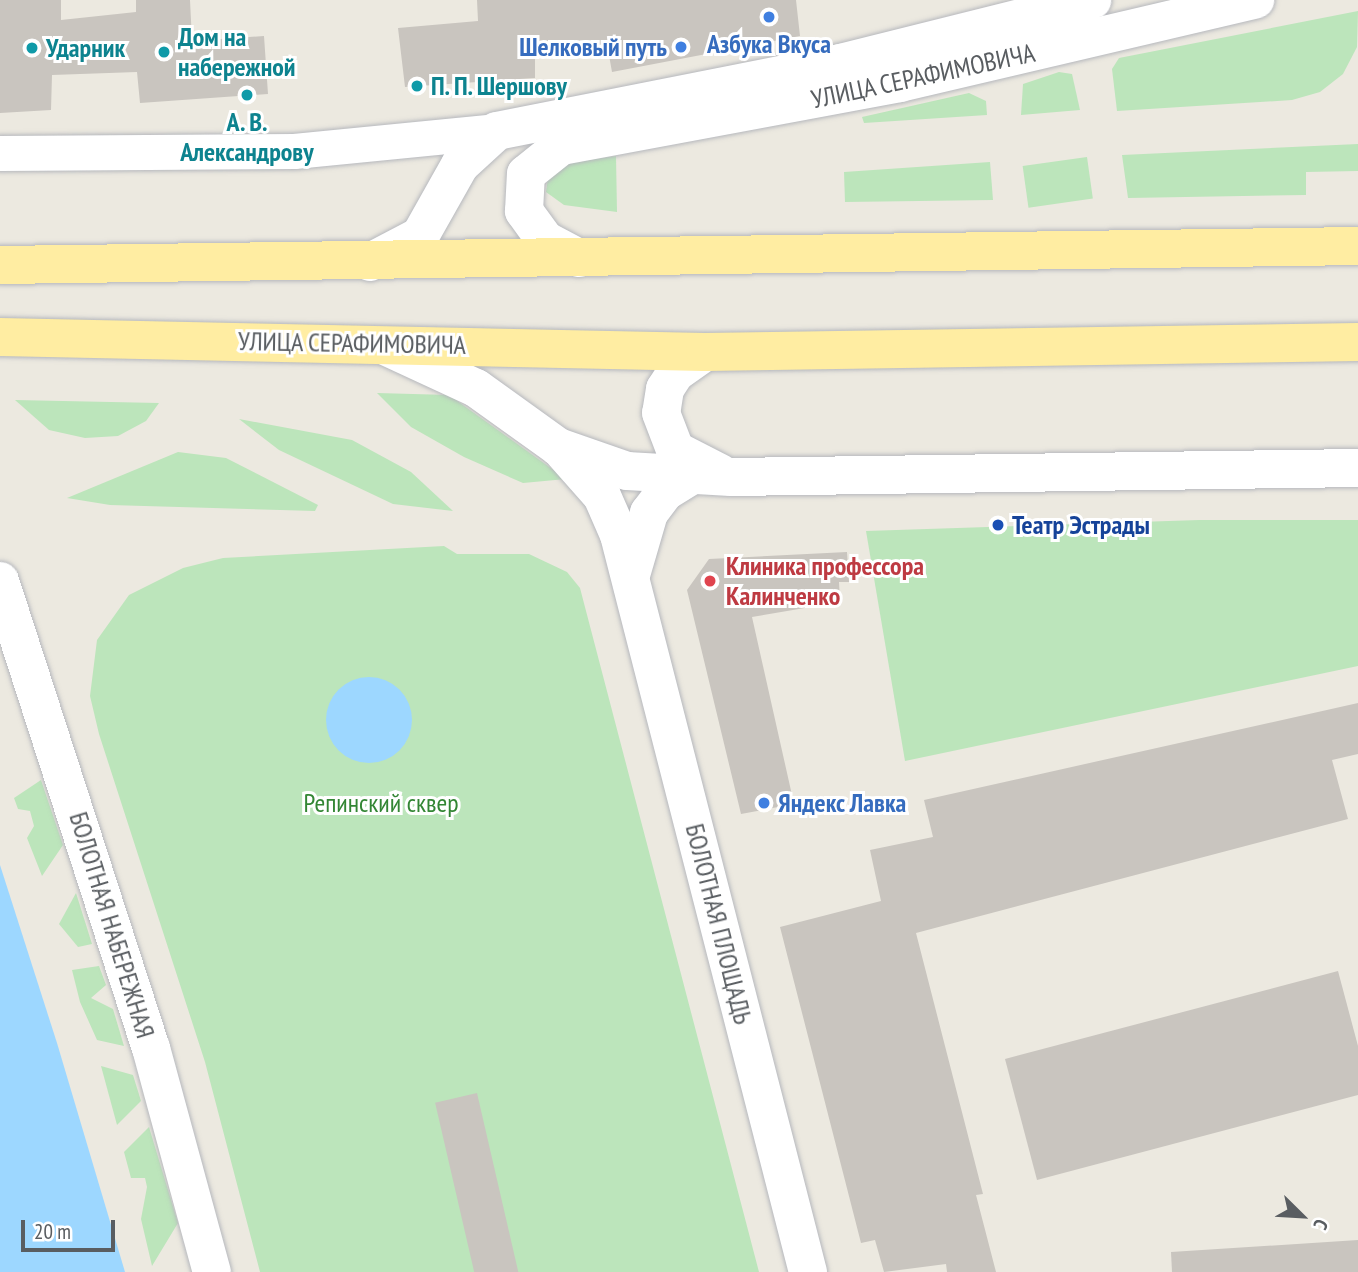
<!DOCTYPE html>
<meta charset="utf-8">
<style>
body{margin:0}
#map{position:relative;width:1358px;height:1272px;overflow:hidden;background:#ece9e0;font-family:"PT Sans Narrow",sans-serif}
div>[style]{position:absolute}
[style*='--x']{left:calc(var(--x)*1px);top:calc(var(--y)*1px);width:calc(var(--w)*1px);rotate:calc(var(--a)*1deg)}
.green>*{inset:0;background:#bce5bb;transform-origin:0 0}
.water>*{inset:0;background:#9dd7ff}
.round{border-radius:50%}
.building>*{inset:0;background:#c9c5bf;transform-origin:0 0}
.roads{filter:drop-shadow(0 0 2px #b6b8bd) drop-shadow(0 0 2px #b6b8bd)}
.street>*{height:35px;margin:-17.5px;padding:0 17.5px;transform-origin:17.5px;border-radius:17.5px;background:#fff}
.secondary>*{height:38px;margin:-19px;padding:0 19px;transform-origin:19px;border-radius:19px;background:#fff}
.primary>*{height:38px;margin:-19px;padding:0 19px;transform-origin:19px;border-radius:19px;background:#ffeda2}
.dots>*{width:19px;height:19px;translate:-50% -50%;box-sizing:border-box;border:4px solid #fff;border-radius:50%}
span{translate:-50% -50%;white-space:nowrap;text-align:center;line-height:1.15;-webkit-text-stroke:6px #fff;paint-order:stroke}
.culture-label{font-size:26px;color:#0d838f;font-weight:700}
.left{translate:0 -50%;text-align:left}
.shop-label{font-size:26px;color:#366cbe;font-weight:700}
.right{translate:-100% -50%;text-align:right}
.street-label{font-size:26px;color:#595d61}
.transit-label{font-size:26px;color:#164399;font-weight:700}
.health-label{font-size:26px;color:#be3a42;font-weight:700}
.park-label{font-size:26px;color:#338634}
.north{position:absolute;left:1267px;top:1181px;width:70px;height:70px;-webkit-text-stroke:5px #fff;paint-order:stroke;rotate:114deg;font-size:19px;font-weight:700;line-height:28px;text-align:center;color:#595d61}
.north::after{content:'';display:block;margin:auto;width:24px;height:32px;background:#595d61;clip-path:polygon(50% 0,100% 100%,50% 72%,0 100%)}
.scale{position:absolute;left:21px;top:1220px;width:94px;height:32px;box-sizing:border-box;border:4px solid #595d61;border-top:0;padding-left:9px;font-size:21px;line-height:24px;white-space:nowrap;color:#595d61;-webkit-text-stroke:5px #fff;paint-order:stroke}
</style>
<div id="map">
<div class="green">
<div style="clip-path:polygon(1358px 11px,1357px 47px,1343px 74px,1320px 92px,1292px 100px,1117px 111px,1112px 69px,1119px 58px)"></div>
<div style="clip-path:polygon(1059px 72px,1072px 74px,1080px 110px,1021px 115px,1023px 84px)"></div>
<div style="clip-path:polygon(969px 93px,986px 101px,987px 115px,864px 123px,862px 117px)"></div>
<div style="clip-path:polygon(1358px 144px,1358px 171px,1306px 172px,1306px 195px,1128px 198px,1122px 155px)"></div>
<div style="clip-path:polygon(616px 156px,617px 212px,564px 205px,546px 192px,548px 177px,563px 163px)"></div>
<div style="left:1087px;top:157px;width:42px;height:65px;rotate:82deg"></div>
<div style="clip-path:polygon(990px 162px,993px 200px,845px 202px,844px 172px)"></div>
<div style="clip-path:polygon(377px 393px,449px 395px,566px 479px,523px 483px,464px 457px,411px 427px)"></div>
<div style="clip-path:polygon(15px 400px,159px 403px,146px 421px,118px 436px,85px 438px,49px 430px)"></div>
<div style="clip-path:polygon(239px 419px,352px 440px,411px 472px,453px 511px,393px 504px,279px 450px)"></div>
<div style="clip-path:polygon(178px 452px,226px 458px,318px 505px,315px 511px,110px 505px,67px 498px)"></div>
<div style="clip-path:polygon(1199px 520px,1358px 520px,1358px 666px,905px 761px,866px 531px)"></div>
<div style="clip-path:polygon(444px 546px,457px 554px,529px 554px,567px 572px,580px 588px,759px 1272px,260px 1272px,205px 1062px,99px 734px,90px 696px,97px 640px,129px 595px,183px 568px,223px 558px)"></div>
<div style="clip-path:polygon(41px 780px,63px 845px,42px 876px,27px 838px,34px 826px,30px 811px,18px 809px,14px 798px)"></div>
<div style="clip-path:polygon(76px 893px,92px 944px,78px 947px,59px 924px)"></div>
<div style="clip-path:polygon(99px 966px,106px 985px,91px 998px,113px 1009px,124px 1046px,97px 1040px,80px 1002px,72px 970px)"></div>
<div style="clip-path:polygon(101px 1066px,133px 1075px,141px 1101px,117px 1125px)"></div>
<div style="clip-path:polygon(149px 1127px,178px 1223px,152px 1266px,141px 1219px,147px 1187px,145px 1178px,131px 1178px,124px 1152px)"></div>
</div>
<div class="water">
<div class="round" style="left:326px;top:677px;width:86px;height:86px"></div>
<div style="clip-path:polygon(0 865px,57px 1043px,125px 1272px,0 1272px)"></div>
</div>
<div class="building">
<div style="clip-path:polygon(0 0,61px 0,61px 20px,136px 12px,136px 0,190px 0,192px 41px,264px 36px,268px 94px,140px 103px,137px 72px,52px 75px,51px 110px,0 113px)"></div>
<div style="clip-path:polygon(477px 0,796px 0,800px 36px,612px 72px,607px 44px,535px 49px,535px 78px,405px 87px,398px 28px,478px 21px)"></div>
<div style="clip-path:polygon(847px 552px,849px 582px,839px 582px,840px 602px,752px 617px,794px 804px,741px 814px,687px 590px,709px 559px)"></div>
<div style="clip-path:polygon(1358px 703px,1358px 754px,1332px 760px,1348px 819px,916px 933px,983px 1194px,976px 1195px,996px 1272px,947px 1272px,946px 1264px,884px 1272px,875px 1240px,861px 1243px,780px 927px,881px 901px,870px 850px,933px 837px,924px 800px)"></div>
<div style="clip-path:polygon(1338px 971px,1358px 1046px,1358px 1095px,1037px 1180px,1005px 1059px)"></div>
<div style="left:477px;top:1093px;width:184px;height:43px;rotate:77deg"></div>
<div style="clip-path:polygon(1358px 1240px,1358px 1272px,1172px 1272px,1171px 1252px)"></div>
</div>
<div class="roads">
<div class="street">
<div style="--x:0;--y:153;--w:294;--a:-0.4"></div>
<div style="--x:294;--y:151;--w:204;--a:-5.6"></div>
</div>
<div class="secondary">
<div style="--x:579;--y:258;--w:38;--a:-152"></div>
<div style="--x:545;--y:240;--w:36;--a:-126"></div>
<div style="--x:524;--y:211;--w:37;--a:-87"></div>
<div style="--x:526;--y:174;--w:45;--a:-38.7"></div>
<div style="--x:561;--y:146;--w:345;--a:-10.5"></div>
<div style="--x:900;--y:83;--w:365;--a:-13.2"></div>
<div style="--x:370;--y:262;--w:56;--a:-27.5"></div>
<div style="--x:420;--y:236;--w:81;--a:-60.6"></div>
<div style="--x:460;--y:165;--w:50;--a:-42.6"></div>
<div style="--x:497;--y:131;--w:350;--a:-11.2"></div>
<div style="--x:840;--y:63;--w:260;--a:-14"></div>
<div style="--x:385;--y:346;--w:100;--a:24.8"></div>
<div style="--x:476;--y:388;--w:101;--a:35.7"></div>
<div style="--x:558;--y:447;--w:73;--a:19.2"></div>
<div style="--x:627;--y:471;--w:104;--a:3.3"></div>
<div style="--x:731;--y:477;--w:627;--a:-0.82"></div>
<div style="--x:705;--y:352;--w:35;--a:145"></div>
<div style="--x:676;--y:372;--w:20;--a:123"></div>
<div style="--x:665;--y:389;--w:24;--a:99"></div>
<div style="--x:661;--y:413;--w:40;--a:69"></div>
<div style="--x:675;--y:450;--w:51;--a:27.1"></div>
<div style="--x:564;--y:453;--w:57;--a:48.5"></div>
<div style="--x:602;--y:496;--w:43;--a:66.4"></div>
<div style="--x:619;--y:535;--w:761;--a:75.62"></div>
<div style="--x:631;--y:575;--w:65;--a:-73.8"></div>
<div style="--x:649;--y:513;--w:26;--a:-53"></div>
<div style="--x:665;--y:492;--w:31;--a:-32"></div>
<div style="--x:0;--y:581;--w:491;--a:72.1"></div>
<div style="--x:151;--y:1048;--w:232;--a:74.8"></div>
</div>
<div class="primary">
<div style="--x:0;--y:265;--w:1358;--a:-0.8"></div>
<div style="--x:0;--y:337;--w:705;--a:1.22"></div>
<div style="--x:705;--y:352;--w:653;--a:-0.88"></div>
</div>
</div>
<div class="dots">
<div style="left:769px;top:17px;background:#3f7fe0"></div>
<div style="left:681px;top:47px;background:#3f7fe0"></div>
<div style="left:32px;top:48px;background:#0f9aa8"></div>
<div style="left:164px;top:52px;background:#0f9aa8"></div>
<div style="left:417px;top:86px;background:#0f9aa8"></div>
<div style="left:247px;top:95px;background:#0f9aa8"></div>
<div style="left:998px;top:525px;background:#1a4fb4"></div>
<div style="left:710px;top:581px;background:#e0444e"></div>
<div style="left:764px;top:803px;background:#3f7fe0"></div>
</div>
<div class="culture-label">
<span class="left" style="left:178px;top:52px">Дом на<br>набережной</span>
<span class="left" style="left:46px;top:48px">Ударник</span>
<span class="left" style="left:431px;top:86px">П. П. Шершову</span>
<span style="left:247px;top:137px">А. В.<br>Александрову</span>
</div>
<div class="shop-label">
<span style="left:769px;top:44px">Азбука Вкуса</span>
<span class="right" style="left:667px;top:47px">Шелковый путь</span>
<span class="left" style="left:778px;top:803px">Яндекс Лавка</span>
</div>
<div class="street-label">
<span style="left:923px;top:76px;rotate:-12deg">УЛИЦА СЕРАФИМОВИЧА</span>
<span style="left:352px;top:343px;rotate:1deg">УЛИЦА СЕРАФИМОВИЧА</span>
<span style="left:719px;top:924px;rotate:76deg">БОЛОТНАЯ ПЛОЩАДЬ</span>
<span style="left:112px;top:925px;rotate:73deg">БОЛОТНАЯ НАБЕРЕЖНАЯ</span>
</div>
<div class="transit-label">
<span class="left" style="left:1012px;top:525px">Театр Эстрады</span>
</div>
<div class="health-label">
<span class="left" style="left:726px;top:581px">Клиника профессора<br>Калинченко</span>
</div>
<div class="park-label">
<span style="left:381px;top:803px">Репинский сквер</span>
</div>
<div class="north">С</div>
<div class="scale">20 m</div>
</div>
